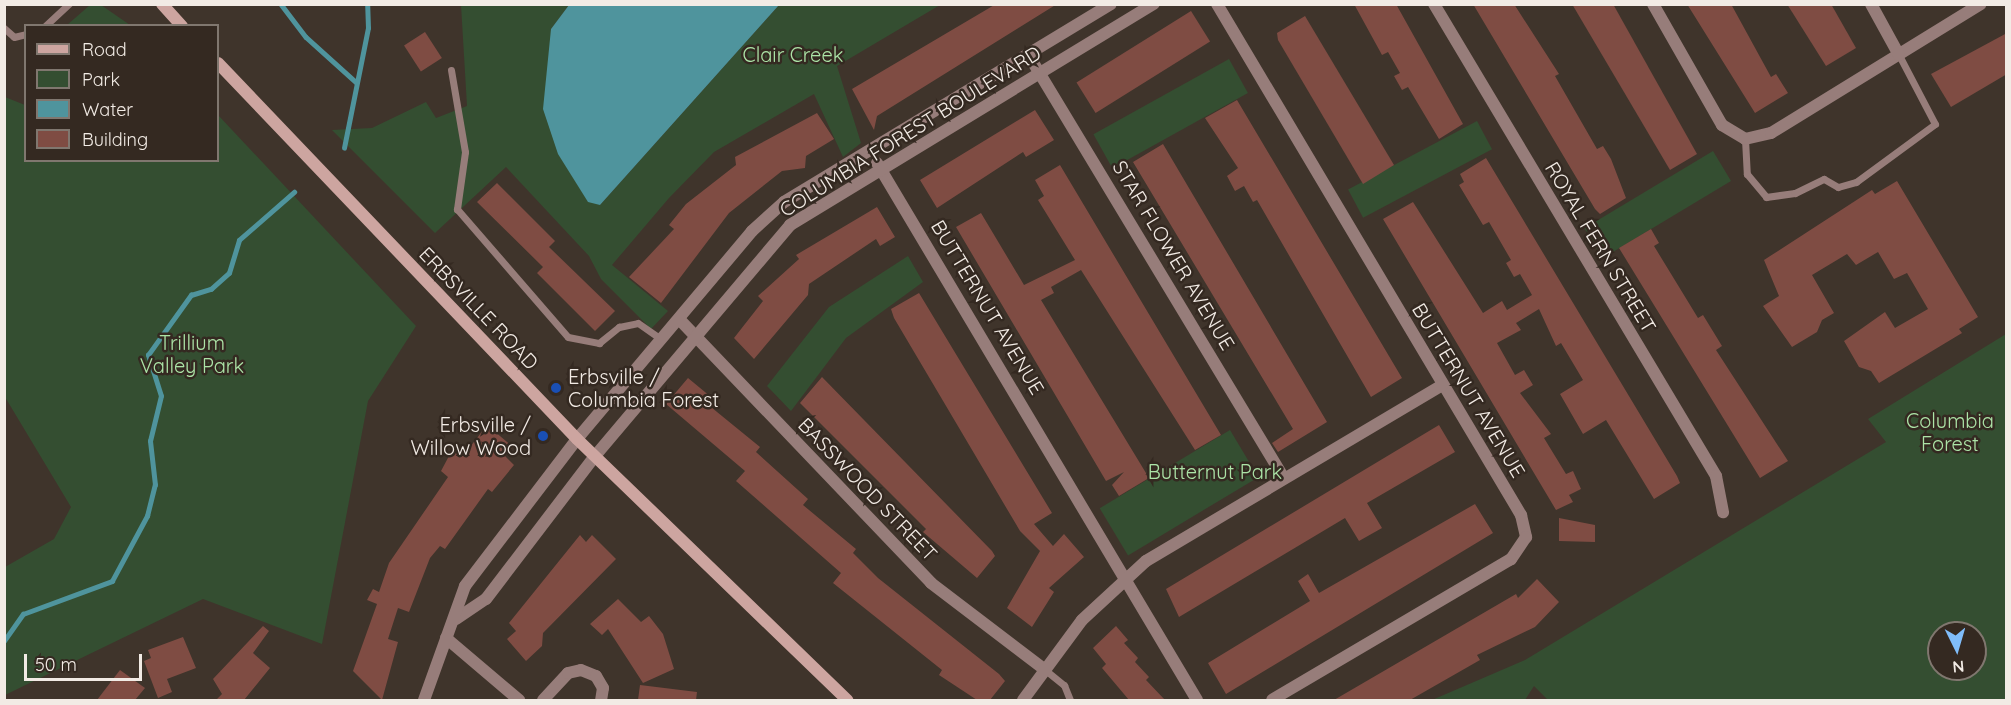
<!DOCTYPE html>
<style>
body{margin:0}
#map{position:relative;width:2011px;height:705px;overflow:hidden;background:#3f342b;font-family:Quicksand,sans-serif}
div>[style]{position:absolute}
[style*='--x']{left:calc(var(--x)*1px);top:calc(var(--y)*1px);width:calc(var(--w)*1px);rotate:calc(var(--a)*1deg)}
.green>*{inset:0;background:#344e31;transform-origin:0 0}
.water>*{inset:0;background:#4f949d}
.stream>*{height:4.5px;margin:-2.25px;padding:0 2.25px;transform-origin:2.25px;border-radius:2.25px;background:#4f949d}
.building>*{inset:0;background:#7f4c43;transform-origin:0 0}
.service>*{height:7px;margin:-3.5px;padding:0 3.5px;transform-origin:3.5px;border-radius:3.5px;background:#977d7a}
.minor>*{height:12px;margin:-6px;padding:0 6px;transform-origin:6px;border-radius:6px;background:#977d7a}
.tertiary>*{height:12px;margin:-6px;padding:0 6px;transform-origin:6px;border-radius:6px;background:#977d7a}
.secondary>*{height:12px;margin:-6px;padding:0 6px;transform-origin:6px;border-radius:6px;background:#cda5a0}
.dots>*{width:16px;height:16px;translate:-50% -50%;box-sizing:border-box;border:3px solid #342921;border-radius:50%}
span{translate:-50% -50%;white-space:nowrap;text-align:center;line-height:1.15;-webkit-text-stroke:5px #342921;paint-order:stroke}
.park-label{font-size:20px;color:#ace4a7}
.street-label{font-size:20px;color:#f2ebe5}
.poi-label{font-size:20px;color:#f2ebe5}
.left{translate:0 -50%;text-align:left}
.right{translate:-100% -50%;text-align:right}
.frame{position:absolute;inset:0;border:6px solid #f2ebe5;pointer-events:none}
.legend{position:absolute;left:24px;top:24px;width:195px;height:138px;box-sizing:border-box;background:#342921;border:2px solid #80776f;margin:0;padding:8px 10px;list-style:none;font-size:18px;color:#f2ebe5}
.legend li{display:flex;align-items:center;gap:12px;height:30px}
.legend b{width:30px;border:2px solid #80776f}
.north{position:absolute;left:1927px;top:621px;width:60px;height:60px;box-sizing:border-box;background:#342921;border:2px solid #80776f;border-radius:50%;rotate:175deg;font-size:16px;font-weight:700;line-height:24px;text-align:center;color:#f2ebe5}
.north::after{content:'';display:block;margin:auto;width:21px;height:27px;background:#80bdfa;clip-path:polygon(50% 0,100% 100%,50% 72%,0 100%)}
.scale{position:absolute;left:24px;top:654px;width:118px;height:27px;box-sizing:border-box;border:3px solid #f2ebe5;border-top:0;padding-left:8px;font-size:18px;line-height:21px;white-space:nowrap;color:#f2ebe5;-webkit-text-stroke:4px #342921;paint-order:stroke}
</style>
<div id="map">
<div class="green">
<div style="clip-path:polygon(90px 5px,101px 5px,130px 25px,67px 25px)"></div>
<div style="clip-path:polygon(461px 5px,569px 5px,551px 29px,600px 205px,779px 5px,940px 5px,837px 66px,861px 143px,843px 157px,814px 94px,714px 152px,669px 198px,612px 265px,668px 311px,651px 329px,601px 279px,589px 256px,506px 167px,435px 233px,332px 130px,372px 128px,426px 102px,436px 118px,467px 106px)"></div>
<div style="left:1229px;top:59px;width:39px;height:155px;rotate:61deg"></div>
<div style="clip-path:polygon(5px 97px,25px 105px,26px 160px,218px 160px,218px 115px,416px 326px,368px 401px,322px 644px,203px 599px,5px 695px,5px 567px,54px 539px,71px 507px,5px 397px)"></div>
<div style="left:1477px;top:121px;width:32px;height:146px;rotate:62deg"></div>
<div style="left:1713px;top:151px;width:35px;height:150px;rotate:59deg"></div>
<div style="clip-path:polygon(908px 256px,923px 282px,846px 338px,791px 411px,767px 386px,829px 307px)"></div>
<div style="clip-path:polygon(evenodd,2006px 334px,2006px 700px,1548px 700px,1534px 686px,1525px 700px,1432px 700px,1525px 660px,1886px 442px,1868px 419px,2006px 334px,1939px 633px,1975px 633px,1975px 669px,1939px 669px,1939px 633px)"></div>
<div style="left:1230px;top:430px;width:55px;height:152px;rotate:59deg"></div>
</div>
<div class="water">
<div style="clip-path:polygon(569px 5px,569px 4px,779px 5px,600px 205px,588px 202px,558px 154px,543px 109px,551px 29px)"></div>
</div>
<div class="stream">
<div style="--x:281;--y:4;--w:41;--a:52.9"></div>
<div style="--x:306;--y:37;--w:67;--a:42"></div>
<div style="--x:344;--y:148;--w:122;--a:-78.7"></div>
<div style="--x:368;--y:28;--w:24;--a:-92"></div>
<div style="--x:4;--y:641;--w:33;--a:-55"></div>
<div style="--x:23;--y:614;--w:95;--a:-20.3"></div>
<div style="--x:112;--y:581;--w:74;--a:-61.7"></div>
<div style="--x:147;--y:516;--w:32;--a:-76"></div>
<div style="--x:155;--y:485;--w:44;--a:-96.5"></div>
<div style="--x:150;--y:441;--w:46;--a:-76.3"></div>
<div style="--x:161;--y:396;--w:43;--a:-107.6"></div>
<div style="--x:148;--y:355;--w:74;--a:-54.4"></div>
<div style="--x:191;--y:295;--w:21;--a:-17"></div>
<div style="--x:211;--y:289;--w:24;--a:-42"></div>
<div style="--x:229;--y:273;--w:34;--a:-73"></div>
<div style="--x:239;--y:240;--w:73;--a:-41.1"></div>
</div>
<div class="building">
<div style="clip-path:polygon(996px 4px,1057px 4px,877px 116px,874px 130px,852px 89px)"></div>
<div style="clip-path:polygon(1354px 4px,1396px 4px,1463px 124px,1439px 139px,1408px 87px,1402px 90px,1394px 76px,1400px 73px,1388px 52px,1382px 55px)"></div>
<div style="clip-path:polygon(1473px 4px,1514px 4px,1559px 74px,1555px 76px,1597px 149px,1603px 146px,1611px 159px,1626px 198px,1600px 214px,1595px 209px)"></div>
<div style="clip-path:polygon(1572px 4px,1613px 4px,1697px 154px,1670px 170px)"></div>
<div style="clip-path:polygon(1687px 4px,1731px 4px,1771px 77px,1776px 74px,1788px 93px,1755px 113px)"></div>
<div style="clip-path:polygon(1787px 4px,1831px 4px,1856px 48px,1826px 66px)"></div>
<div style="left:1191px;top:11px;width:36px;height:135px;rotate:58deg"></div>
<div style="clip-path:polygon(1305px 16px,1394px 165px,1363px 184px,1278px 40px,1277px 33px)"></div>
<div style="left:425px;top:32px;width:31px;height:25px;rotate:57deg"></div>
<div style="clip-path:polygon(2007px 33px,2007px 74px,1951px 107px,1931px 74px)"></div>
<div style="clip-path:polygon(1237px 100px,1402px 378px,1371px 397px,1257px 200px,1253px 202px,1244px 186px,1235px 191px,1227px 176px,1238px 168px,1205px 118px)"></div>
<div style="clip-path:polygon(1035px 110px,1054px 140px,1026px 157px,1023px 152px,937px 208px,920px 180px)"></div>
<div style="clip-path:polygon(817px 113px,834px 139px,806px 156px,805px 168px,782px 171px,729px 213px,661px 303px,629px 277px,674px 229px,669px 225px,686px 204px,736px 165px,735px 157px)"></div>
<div style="clip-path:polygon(1163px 144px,1327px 422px,1278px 452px,1272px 443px,1293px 429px,1133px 162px)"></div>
<div style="clip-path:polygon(1486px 158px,1677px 476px,1680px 483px,1654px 499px,1606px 420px,1583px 434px,1560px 394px,1583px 380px,1561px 343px,1556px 346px,1539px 309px,1516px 323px,1521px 330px,1497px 343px,1515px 375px,1524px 370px,1533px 385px,1520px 393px,1551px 434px,1544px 438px,1566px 474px,1573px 471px,1581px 489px,1569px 495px,1573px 502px,1556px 510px,1383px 219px,1413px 202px,1483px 313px,1502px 301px,1507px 310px,1532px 295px,1520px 274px,1514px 277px,1506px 263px,1511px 260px,1489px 222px,1483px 225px,1459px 185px,1464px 182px,1460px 174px)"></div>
<div style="clip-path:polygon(1060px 165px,1221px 435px,1195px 450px,1081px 270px,1051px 287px,1054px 293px,1041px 300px,1149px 478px,1119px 496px,1112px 485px,1124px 472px,1106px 481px,956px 227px,981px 213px,1024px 285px,1075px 260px,1038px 200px,1044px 196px,1035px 180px)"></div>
<div style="clip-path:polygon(1897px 181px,1978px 317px,1959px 329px,1962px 333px,1879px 383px,1871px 371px,1859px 367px,1844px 341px,1885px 312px,1895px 328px,1928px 309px,1907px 273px,1894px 279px,1878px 252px,1856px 265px,1847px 254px,1812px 275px,1834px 313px,1822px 320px,1817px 332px,1792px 347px,1763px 306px,1779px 296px,1764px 260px,1872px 190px,1875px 194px)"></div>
<div style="clip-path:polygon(497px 183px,555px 241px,549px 247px,615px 311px,595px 331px,537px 273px,543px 267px,477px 202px)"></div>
<div style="clip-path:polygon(877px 207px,895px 237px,880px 246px,876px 239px,809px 284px,808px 295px,754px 359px,734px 338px,763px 301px,758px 296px,799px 259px,796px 255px)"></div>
<div style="clip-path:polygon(1651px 229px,1659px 243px,1654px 246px,1698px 318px,1703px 315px,1722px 346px,1716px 350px,1788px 461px,1760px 478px,1619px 248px)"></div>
<div style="clip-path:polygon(919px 293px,1052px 513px,1034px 524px,1053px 546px,1064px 534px,1084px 557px,1049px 588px,1054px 592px,1032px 627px,1007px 608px,1040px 551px,1020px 531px,894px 318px,891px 309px)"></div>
<div style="clip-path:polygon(822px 377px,992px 551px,995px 556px,977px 578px,923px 532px,926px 529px,800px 403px)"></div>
<div style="clip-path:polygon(688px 378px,711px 397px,706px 403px,760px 447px,756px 452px,808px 499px,803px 505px,856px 549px,853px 553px,878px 578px,999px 674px,1005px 681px,990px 700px,977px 700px,939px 675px,942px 670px,833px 583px,841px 573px,736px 481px,745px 471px,666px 404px)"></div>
<div style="clip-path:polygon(487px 425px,513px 447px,505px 456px,514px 465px,492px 492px,488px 489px,445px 549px,440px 546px,430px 558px,409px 612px,398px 608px,388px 639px,398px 642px,382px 700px,353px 671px,377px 604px,367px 600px,373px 589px,379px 592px,389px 563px,448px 477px,441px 471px,449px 456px,461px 446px,467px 451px)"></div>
<div style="clip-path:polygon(1439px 425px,1455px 452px,1367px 503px,1382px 528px,1359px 541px,1345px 518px,1179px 617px,1166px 589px)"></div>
<div style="clip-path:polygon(1475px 504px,1493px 533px,1226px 694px,1208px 663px,1310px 601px,1298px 581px,1308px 574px,1319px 593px)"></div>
<div style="clip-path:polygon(1559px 518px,1595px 525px,1595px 542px,1559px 541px)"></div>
<div style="clip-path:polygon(580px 535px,586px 542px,592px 535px,616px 559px,543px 633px,542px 646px,526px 661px,507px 639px,516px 631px,509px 623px)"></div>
<div style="clip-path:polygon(1537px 579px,1559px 602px,1535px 627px,1477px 655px,1480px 660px,1410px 700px,1334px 700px,1516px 594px,1518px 598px)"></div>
<div style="clip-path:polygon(618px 599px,641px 622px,649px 616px,663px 634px,674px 669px,643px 683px,608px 629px,602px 635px,590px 624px)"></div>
<div style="clip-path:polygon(263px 626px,269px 631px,253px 653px,270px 668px,244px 700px,216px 700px,222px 694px,213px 679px)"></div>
<div style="clip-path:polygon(1116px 626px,1128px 640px,1124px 643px,1138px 658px,1135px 662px,1149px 677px,1146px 680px,1165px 700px,1129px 700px,1102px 668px,1106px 664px,1093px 648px)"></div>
<div style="clip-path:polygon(183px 637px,196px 668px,167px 679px,172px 692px,158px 698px,144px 661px,151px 658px,148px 650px)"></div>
<div style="clip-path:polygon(120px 670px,145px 688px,135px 700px,97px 700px)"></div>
<div style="clip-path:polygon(640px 685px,697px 692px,696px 700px,638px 700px)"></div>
</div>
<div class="service">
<div style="--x:45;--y:26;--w:33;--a:-43"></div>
<div style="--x:4;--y:28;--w:13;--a:42"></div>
<div style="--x:14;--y:37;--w:12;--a:-14"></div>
<div style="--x:451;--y:70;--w:83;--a:80.3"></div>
<div style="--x:465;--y:152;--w:58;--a:98"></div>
<div style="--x:457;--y:209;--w:169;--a:49.1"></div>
<div style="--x:568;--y:337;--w:32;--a:11"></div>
<div style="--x:599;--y:343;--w:26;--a:-39"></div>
<div style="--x:619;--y:327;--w:19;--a:-12"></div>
<div style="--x:638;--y:323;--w:29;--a:35"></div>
<div style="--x:1745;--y:139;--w:35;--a:87"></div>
<div style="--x:1747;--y:174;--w:30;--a:50"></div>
<div style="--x:1766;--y:197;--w:29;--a:-8"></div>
<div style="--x:1795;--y:193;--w:32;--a:-26"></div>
<div style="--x:1824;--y:179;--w:16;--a:30"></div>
<div style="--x:1838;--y:187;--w:19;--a:-16"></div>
<div style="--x:1856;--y:182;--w:98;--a:-36.3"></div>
<div style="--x:1935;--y:124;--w:78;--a:-117.6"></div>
<div style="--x:1044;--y:669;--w:26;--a:39"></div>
<div style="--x:1064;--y:685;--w:16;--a:68"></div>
</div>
<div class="minor">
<div style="--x:1217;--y:4;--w:595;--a:59.25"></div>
<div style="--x:1521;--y:515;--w:23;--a:77"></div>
<div style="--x:1526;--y:537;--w:27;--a:124"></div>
<div style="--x:1511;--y:559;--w:277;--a:149.5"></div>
<div style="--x:1434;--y:4;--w:550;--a:59.14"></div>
<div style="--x:1716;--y:476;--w:37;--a:79"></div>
<div style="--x:1653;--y:4;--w:139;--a:60.3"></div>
<div style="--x:1722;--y:125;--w:27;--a:31"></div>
<div style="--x:1745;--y:139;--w:27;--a:-13"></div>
<div style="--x:1771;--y:133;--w:246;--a:-31.6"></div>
<div style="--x:1871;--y:4;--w:58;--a:61.2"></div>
<div style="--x:1028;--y:54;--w:495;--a:58.9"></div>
<div style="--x:877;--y:163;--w:625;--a:59.21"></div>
<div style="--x:679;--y:319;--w:365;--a:46.3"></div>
<div style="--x:931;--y:583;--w:142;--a:37.3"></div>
<div style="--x:577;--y:439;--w:272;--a:-49.9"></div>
<div style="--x:752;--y:231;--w:43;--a:-42.2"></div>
<div style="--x:784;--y:202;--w:382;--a:-31.2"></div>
<div style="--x:595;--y:456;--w:302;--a:-49.8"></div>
<div style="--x:790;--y:225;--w:426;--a:-31.3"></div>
<div style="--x:446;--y:638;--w:96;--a:40.3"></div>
<div style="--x:543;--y:700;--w:37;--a:-47"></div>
<div style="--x:568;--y:673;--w:13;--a:-13"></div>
<div style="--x:581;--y:670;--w:16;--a:22"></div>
<div style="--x:596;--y:676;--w:14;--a:60"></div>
<div style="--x:603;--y:688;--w:12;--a:99"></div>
<div style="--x:1023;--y:700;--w:99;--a:-53.6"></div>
<div style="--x:1082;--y:620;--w:87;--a:-42.7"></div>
<div style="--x:1146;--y:561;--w:345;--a:-30.7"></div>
</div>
<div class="tertiary">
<div style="--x:456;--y:619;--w:36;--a:-34"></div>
<div style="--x:486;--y:599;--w:180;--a:-52.7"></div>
<div style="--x:424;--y:700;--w:121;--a:-70.2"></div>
<div style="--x:465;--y:586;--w:185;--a:-52.7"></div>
</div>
<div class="secondary">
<div style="--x:162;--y:4;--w:30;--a:48"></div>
<div style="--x:218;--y:63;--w:520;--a:46.32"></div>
<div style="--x:577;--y:439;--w:376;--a:44"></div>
</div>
<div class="dots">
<div style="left:556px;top:388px;background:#1a4fb4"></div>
<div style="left:543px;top:436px;background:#1a4fb4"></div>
</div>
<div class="park-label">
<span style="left:793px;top:54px">Clair Creek</span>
<span style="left:192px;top:354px">Trillium<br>Valley Park</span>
<span style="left:1950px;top:432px">Columbia<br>Forest</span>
<span style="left:1215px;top:471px">Butternut Park</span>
</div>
<div class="street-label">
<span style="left:910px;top:131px;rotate:-32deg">COLUMBIA FOREST BOULEVARD</span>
<span style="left:1601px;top:247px;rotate:59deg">ROYAL FERN STREET</span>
<span style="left:1174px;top:255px;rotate:59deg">STAR FLOWER AVENUE</span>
<span style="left:988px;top:307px;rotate:59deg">BUTTERNUT AVENUE</span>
<span style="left:479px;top:308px;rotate:46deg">ERBSVILLE ROAD</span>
<span style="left:1469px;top:390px;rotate:59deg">BUTTERNUT AVENUE</span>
<span style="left:868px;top:489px;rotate:46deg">BASSWOOD STREET</span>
</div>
<div class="poi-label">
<span class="left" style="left:568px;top:388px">Erbsville /<br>Columbia Forest</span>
<span class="right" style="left:531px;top:436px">Erbsville /<br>Willow Wood</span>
</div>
<div class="frame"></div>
<ul class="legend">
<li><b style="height:8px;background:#cda5a0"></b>Road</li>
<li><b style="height:16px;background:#344e31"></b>Park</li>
<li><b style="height:16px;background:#4f949d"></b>Water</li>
<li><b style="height:16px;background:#7f4c43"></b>Building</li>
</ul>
<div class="north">N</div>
<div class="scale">50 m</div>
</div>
